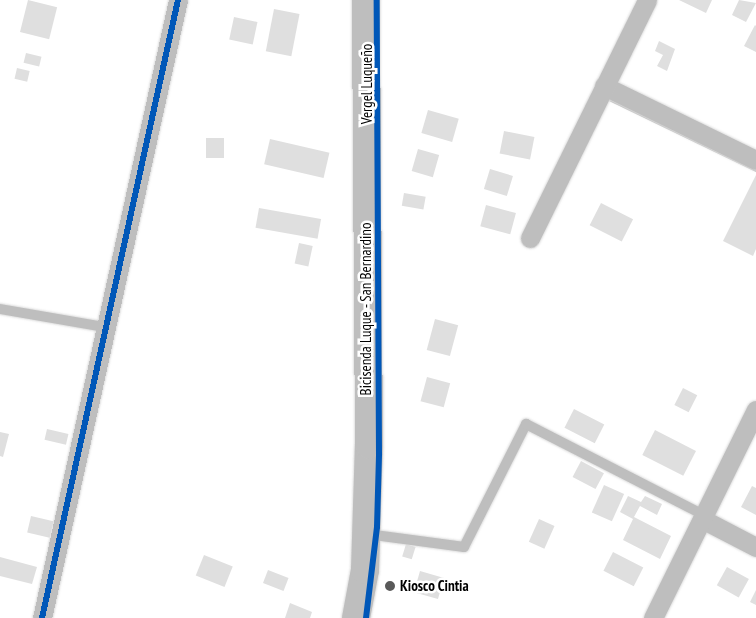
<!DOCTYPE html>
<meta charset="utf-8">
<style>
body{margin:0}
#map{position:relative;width:756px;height:618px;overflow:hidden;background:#fff;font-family:"PT Sans Narrow",sans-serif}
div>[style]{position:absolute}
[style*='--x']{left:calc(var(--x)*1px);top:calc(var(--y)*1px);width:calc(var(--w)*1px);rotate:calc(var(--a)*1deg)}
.water>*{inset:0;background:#bebebe}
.building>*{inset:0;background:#dfdfdf;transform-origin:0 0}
.roads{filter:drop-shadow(0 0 1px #dbdbdb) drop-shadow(0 0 1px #dbdbdb)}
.lane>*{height:10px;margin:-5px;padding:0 5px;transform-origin:5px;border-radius:5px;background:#bebebe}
.street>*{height:19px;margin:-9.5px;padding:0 9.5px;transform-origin:9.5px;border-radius:9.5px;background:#bebebe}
.primary>*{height:28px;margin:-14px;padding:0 14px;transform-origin:14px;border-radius:14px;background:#bebebe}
.cycleway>*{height:6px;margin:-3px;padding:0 3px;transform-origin:3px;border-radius:3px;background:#0057b8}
.dots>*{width:14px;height:14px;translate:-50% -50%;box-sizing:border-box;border:2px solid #fff;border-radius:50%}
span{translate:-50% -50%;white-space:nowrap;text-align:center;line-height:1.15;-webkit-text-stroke:5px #fff;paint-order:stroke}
.street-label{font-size:15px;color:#000}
.poi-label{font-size:15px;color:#000;font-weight:700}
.left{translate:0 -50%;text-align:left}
</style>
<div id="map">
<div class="water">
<div style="clip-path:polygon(610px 99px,756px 170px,756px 172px,609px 101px)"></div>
</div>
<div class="building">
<div style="left:28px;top:0;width:30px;height:33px;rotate:14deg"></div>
<div style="clip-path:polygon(679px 0,712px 0,706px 13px)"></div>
<div style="clip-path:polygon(739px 0,756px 3px,746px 22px,732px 15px)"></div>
<div style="left:274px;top:9px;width:26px;height:43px;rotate:11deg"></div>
<div style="left:234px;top:17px;width:24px;height:23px;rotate:12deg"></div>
<div style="clip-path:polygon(755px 25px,756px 26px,756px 52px,744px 46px)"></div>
<div style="clip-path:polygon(659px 41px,675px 49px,667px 71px,657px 66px,663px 55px,655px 51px)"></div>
<div style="left:26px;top:53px;width:16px;height:10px;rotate:14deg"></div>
<div style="left:17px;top:68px;width:13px;height:11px;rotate:13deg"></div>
<div style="left:428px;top:110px;width:32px;height:24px;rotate:16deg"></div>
<div style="left:504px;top:131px;width:31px;height:23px;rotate:11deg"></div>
<div style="left:206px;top:138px;width:18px;height:20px"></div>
<div style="left:270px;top:139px;width:61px;height:26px;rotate:13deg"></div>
<div style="left:418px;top:149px;width:22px;height:23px;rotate:16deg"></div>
<div style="left:490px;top:169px;width:24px;height:21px;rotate:17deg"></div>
<div style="clip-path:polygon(756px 175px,756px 249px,753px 256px,723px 241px)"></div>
<div style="left:404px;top:193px;width:22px;height:13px;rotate:10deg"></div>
<div style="left:601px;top:203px;width:36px;height:25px;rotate:27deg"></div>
<div style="left:486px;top:205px;width:31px;height:22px;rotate:15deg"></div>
<div style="left:259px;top:208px;width:63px;height:20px;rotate:10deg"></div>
<div style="left:299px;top:243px;width:14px;height:21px;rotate:12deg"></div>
<div style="left:435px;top:319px;width:24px;height:32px;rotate:15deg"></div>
<div style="left:427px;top:377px;width:24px;height:25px;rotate:15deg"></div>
<div style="left:683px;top:388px;width:16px;height:19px;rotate:27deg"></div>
<div style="left:574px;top:409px;width:34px;height:21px;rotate:27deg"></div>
<div style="left:47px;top:429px;width:22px;height:11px;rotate:13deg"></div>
<div style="left:655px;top:430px;width:46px;height:28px;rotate:27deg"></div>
<div style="clip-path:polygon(0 432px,9px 434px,3px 457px,0 456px)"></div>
<div style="left:581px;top:461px;width:26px;height:18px;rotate:28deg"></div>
<div style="left:604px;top:485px;width:22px;height:30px;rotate:24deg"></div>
<div style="clip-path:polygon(752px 486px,756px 488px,756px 515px,741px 507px)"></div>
<div style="clip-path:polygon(628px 496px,641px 502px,645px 496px,662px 504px,657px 515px,640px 506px,634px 517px,671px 536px,660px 559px,623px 540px,633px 519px,620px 512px)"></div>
<div style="left:31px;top:516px;width:23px;height:17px;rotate:13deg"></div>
<div style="left:539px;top:519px;width:17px;height:25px;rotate:24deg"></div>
<div style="left:406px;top:544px;width:10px;height:13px;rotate:17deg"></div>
<div style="left:613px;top:552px;width:34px;height:21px;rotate:27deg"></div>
<div style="left:204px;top:555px;width:31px;height:22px;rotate:22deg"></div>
<div style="clip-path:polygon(0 557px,37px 567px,32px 584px,0 576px)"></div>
<div style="left:727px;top:567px;width:25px;height:21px;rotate:29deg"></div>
<div style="left:268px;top:570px;width:22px;height:14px;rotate:21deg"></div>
<div style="left:420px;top:571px;width:25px;height:22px;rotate:16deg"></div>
<div style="clip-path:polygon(756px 590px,756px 605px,750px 602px)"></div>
<div style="clip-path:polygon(290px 603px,312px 612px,310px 618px,285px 618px)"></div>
</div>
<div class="roads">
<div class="lane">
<div style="--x:0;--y:309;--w:106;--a:9.8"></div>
<div style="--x:367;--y:534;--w:98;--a:7.6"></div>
<div style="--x:464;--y:547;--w:138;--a:-63.2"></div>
<div style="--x:526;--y:424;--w:200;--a:27.1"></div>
</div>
<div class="street">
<div style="--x:604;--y:86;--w:169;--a:26"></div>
<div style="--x:530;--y:238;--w:265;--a:-63.8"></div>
<div style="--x:702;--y:519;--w:61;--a:27.4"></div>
<div style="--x:42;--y:618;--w:633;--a:-77.59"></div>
<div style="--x:653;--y:618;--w:232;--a:-63.7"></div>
</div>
<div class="primary">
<div style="--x:356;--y:618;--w:49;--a:-79.4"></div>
<div style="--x:365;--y:570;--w:125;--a:-88.2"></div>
<div style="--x:369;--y:445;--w:445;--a:-90.4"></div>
</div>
</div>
<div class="cycleway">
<div style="--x:42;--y:618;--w:633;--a:-77.59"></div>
<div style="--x:366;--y:618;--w:92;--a:-83.1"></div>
<div style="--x:377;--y:527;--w:73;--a:-88.4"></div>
<div style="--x:379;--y:454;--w:454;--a:-90.3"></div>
</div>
<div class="dots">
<div style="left:390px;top:586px;background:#595959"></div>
</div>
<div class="street-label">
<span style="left:367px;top:84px;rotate:-90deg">Vergel Luqueño</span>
<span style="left:366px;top:309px;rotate:-90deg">Bicisenda Luque - San Bernardino</span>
</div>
<div class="poi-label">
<span class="left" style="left:400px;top:586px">Kiosco Cintia</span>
</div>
</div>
